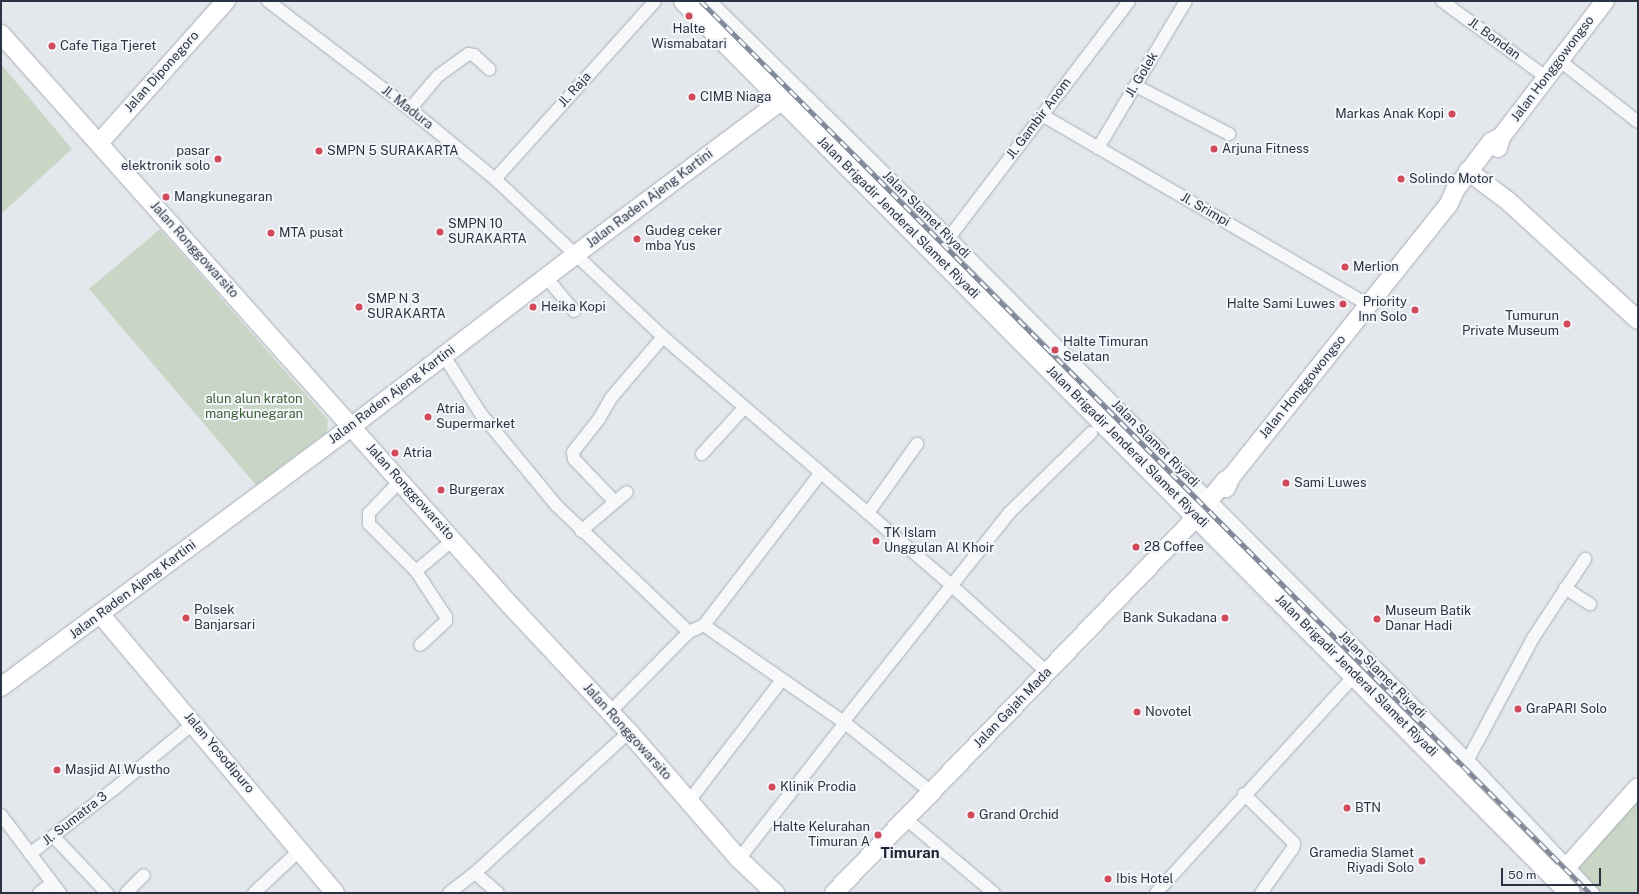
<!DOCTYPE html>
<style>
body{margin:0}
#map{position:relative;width:1639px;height:894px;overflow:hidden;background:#e4e7ec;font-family:"Public Sans",sans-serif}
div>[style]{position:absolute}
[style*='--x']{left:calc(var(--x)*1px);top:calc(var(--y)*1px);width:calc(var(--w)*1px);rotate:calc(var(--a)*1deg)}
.green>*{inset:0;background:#c9d6c5}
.roads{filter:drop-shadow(0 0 1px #a9aeb7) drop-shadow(0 0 1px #a9aeb7)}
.street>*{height:12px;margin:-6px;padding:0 6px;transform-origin:6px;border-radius:6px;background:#f7f8fa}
.secondary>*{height:18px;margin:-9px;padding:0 9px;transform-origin:9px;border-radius:9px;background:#fff}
.primary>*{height:20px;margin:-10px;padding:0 10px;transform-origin:10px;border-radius:10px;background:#fff}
.rail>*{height:4.5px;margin-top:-2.25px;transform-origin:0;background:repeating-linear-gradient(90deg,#f4f6f9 0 9px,#7d8696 0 18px);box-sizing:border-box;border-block:1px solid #7d8696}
.dots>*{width:11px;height:11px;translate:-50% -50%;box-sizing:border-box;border:2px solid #f4f6f9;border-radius:50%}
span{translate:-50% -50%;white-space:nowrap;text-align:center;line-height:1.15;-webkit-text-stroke:4px #f4f6f9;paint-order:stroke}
.poi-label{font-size:13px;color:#2b3445}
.left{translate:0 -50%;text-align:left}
.right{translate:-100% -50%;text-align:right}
.street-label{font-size:13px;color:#2b3445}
.park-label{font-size:13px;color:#3f6138}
.quarter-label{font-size:15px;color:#1d2536;font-weight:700}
.frame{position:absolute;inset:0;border:2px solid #2b3445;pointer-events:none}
.scale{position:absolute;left:1501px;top:868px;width:100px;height:18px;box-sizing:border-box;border:2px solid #2b3445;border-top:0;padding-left:5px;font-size:12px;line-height:14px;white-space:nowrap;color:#2b3445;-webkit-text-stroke:3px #f4f6f9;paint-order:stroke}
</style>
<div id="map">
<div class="green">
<div style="clip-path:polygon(1px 64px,72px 149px,1px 214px)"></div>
<div style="clip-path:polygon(160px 229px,328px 420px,327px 432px,256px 485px,89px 289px)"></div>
<div style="clip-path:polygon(1638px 797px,1638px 893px,1600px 893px,1581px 874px,1579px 868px)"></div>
</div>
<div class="roads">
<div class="street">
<div style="--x:268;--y:1;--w:178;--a:37.3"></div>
<div style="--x:410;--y:109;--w:110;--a:39.5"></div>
<div style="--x:495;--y:179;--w:231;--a:43.2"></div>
<div style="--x:663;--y:337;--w:380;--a:40.7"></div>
<div style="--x:951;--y:585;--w:130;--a:42.2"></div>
<div style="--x:710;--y:1;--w:336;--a:44.6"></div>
<div style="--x:949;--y:237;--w:737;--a:45.22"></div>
<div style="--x:1468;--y:760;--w:183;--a:46.8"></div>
<div style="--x:1442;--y:1;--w:129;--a:36.2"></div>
<div style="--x:1559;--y:60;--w:100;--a:38.1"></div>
<div style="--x:1136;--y:86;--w:105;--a:27.3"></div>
<div style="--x:410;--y:109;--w:43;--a:-49.7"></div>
<div style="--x:438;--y:76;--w:37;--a:-36"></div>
<div style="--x:468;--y:54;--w:6;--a:9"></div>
<div style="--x:474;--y:55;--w:21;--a:43"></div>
<div style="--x:1042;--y:115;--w:378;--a:30.2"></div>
<div style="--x:1098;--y:148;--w:171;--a:-59.1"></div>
<div style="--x:495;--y:179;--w:239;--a:-48"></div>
<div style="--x:935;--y:256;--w:320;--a:-52.7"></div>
<div style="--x:546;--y:277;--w:44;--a:50.5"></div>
<div style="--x:444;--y:356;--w:69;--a:57.5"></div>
<div style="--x:481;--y:414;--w:118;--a:50.5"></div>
<div style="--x:556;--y:505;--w:184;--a:43.7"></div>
<div style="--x:689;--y:632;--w:17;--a:-25"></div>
<div style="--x:704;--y:625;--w:17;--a:36"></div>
<div style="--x:718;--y:635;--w:155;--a:34.7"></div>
<div style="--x:845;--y:723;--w:110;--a:38.7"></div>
<div style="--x:702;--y:454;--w:62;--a:-47.6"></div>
<div style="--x:400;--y:481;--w:45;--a:134.1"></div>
<div style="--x:369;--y:513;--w:11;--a:90"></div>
<div style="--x:369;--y:524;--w:66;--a:45"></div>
<div style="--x:416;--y:571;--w:48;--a:-40"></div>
<div style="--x:615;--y:502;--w:59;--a:-133.6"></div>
<div style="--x:574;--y:459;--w:7;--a:-98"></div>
<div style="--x:573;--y:452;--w:42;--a:-51.8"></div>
<div style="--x:599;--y:419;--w:24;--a:-60"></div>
<div style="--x:611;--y:398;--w:80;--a:-49.6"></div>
<div style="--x:868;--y:513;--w:85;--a:-54.6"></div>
<div style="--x:581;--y:531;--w:60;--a:-40.3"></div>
<div style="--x:416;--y:571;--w:55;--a:56.9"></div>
<div style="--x:446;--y:617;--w:4;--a:90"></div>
<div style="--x:446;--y:621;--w:35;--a:137"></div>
<div style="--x:1565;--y:588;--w:30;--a:33"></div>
<div style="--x:704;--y:625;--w:190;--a:-52.5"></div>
<div style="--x:610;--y:712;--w:112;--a:-45.4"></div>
<div style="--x:843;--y:722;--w:267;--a:-51.5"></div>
<div style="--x:1009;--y:513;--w:115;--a:-44.3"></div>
<div style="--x:1458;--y:778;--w:159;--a:-61.8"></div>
<div style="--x:1533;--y:638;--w:95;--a:-56.6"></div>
<div style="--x:1244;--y:794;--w:70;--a:44.4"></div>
<div style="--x:1294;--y:843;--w:5;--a:101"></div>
<div style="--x:1293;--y:848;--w:55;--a:125.4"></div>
<div style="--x:689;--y:801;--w:151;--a:-52.5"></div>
<div style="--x:1;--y:815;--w:98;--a:52.9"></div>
<div style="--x:906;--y:819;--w:115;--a:40.1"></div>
<div style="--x:53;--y:836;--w:79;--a:46.5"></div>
<div style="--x:30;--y:854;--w:113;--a:-37.8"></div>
<div style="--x:119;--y:785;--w:97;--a:-39.6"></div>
<div style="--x:739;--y:859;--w:172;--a:-52.1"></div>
<div style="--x:475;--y:873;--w:30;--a:41"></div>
<div style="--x:39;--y:893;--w:16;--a:-38"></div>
<div style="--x:126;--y:893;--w:25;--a:-45"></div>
<div style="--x:254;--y:893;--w:63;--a:-43.1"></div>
<div style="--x:449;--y:893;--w:33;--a:-38"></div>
<div style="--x:475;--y:873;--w:209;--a:-42.5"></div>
<div style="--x:1156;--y:893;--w:295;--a:-47.6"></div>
</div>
<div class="secondary">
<div style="--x:1;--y:34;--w:765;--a:48.29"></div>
<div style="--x:510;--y:605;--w:174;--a:46.9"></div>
<div style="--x:629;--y:732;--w:168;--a:49.1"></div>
<div style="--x:739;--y:859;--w:50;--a:43.4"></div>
<div style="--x:99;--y:143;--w:191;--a:-48.2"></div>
<div style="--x:1498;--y:148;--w:11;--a:-75"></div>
<div style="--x:1501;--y:137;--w:171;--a:-52.6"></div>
<div style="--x:1468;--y:171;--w:50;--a:36.9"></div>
<div style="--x:1508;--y:201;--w:176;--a:42.5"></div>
<div style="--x:1226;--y:488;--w:12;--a:-66"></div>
<div style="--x:1231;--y:477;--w:349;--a:-51.4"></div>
<div style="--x:1449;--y:204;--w:15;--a:-67"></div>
<div style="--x:1455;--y:190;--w:60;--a:-53.1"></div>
<div style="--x:1491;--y:142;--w:11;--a:-27"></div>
<div style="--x:101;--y:615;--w:363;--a:49.9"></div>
<div style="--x:1;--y:687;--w:436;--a:-36.6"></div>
<div style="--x:351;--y:427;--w:282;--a:-37.5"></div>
<div style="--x:575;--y:255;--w:259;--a:-36.8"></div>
<div style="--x:1556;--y:879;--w:123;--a:-48.3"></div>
<div style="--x:834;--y:893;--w:507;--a:-46.04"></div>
<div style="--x:1186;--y:528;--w:61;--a:-50.3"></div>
<div style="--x:1225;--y:481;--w:7;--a:-34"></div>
</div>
<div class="primary">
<div style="--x:684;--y:1;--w:1257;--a:45.19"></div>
</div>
</div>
<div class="rail">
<div style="--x:701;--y:1;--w:1259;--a:45.1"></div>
</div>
<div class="dots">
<div style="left:689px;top:16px;background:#d1495b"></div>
<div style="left:52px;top:46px;background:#d1495b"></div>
<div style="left:692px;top:97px;background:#d1495b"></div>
<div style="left:1452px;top:114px;background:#d1495b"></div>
<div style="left:1214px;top:149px;background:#d1495b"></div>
<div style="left:319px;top:151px;background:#d1495b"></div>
<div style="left:218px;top:159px;background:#d1495b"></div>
<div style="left:1401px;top:179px;background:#d1495b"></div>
<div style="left:166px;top:197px;background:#d1495b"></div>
<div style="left:440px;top:232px;background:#d1495b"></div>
<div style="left:271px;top:233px;background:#d1495b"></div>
<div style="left:637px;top:239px;background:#d1495b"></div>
<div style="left:1345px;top:267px;background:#d1495b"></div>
<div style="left:1343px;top:304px;background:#d1495b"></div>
<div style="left:359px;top:307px;background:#d1495b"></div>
<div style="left:533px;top:307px;background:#d1495b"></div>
<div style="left:1415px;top:310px;background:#d1495b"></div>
<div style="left:1567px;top:324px;background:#d1495b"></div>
<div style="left:1055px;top:350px;background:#d1495b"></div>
<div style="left:428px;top:417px;background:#d1495b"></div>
<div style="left:395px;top:453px;background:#d1495b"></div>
<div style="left:1286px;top:483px;background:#d1495b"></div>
<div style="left:441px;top:490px;background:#d1495b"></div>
<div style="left:876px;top:541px;background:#d1495b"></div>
<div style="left:1136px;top:547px;background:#d1495b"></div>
<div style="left:186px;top:618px;background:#d1495b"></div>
<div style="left:1225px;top:618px;background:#d1495b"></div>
<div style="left:1377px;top:619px;background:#d1495b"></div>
<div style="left:1518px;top:709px;background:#d1495b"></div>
<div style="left:1137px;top:712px;background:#d1495b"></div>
<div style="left:57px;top:770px;background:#d1495b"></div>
<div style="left:772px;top:787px;background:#d1495b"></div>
<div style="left:1347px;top:808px;background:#d1495b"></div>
<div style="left:971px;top:815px;background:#d1495b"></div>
<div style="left:878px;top:835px;background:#d1495b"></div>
<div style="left:1422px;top:861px;background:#d1495b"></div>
<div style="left:1108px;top:879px;background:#d1495b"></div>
</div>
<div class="poi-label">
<span style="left:689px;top:37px">Halte<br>Wismabatari</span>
<span class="left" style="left:60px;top:46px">Cafe Tiga Tjeret</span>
<span class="left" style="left:700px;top:97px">CIMB Niaga</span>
<span class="right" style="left:1444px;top:114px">Markas Anak Kopi</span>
<span class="left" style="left:1222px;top:149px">Arjuna Fitness</span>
<span class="left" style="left:327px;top:151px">SMPN 5 SURAKARTA</span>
<span class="right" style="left:210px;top:159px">pasar<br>elektronik solo</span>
<span class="left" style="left:1409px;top:179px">Solindo Motor</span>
<span class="left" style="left:174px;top:197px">Mangkunegaran</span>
<span class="left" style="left:448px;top:232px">SMPN 10<br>SURAKARTA</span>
<span class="left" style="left:645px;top:239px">Gudeg ceker<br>mba Yus</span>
<span class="left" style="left:279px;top:233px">MTA pusat</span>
<span class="left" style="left:1353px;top:267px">Merlion</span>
<span class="left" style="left:367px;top:307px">SMP N 3<br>SURAKARTA</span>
<span class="right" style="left:1407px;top:310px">Priority<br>Inn Solo</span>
<span class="right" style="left:1335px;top:304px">Halte Sami Luwes</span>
<span class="left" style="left:541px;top:307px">Heika Kopi</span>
<span class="right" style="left:1559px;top:324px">Tumurun<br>Private Museum</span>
<span class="left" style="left:1063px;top:350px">Halte Timuran<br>Selatan</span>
<span class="left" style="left:436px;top:417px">Atria<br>Supermarket</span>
<span class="left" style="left:403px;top:453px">Atria</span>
<span class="left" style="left:1294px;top:483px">Sami Luwes</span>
<span class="left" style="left:449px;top:490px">Burgerax</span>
<span class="left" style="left:884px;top:541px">TK Islam<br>Unggulan Al Khoir</span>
<span class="left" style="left:1144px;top:547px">28 Coffee</span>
<span class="left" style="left:194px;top:618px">Polsek<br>Banjarsari</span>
<span class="left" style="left:1385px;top:619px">Museum Batik<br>Danar Hadi</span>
<span class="right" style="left:1217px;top:618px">Bank Sukadana</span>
<span class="left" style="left:1526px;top:709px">GraPARI Solo</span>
<span class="left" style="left:1145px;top:712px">Novotel</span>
<span class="left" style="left:65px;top:770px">Masjid Al Wustho</span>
<span class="left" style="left:780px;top:787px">Klinik Prodia</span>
<span class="left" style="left:1355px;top:808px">BTN</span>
<span class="left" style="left:979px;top:815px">Grand Orchid</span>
<span class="right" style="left:870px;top:835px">Halte Kelurahan<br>Timuran A</span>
<span class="right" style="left:1414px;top:861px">Gramedia Slamet<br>Riyadi Solo</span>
<span class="left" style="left:1116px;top:879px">Ibis Hotel</span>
</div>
<div class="street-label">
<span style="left:1494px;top:39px;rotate:36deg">Jl. Bondan</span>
<span style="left:1553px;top:69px;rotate:-53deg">Jalan Honggowongso</span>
<span style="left:162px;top:72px;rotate:-48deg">Jalan Diponegoro</span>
<span style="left:1142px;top:75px;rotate:-59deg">Jl. Golek</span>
<span style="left:575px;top:90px;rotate:-48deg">Jl. Raja</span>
<span style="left:407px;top:108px;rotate:38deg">Jl. Madura</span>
<span style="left:1039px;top:119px;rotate:-53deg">Jl. Gambir Anom</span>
<span style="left:650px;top:199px;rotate:-37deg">Jalan Raden Ajeng Kartini</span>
<span style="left:1205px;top:210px;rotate:30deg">Jl. Srimpi</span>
<span style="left:926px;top:215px;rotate:45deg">Jalan Slamet Riyadi</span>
<span style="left:898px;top:218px;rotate:45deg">Jalan Brigadir Jenderal Slamet Riyadi</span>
<span style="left:194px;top:250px;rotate:48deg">Jalan Ronggowarsito</span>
<span style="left:1303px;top:387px;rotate:-51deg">Jalan Honggowongso</span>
<span style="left:392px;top:395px;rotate:-37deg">Jalan Raden Ajeng Kartini</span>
<span style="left:1155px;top:444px;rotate:45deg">Jalan Slamet Riyadi</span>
<span style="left:1127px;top:447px;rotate:45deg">Jalan Brigadir Jenderal Slamet Riyadi</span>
<span style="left:410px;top:492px;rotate:48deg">Jalan Ronggowarsito</span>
<span style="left:133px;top:590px;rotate:-37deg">Jalan Raden Ajeng Kartini</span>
<span style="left:1382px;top:675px;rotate:45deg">Jalan Slamet Riyadi</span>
<span style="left:1356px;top:676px;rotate:45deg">Jalan Brigadir Jenderal Slamet Riyadi</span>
<span style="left:1013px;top:708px;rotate:-46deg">Jalan Gajah Mada</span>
<span style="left:627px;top:732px;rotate:48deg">Jalan Ronggowarsito</span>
<span style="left:219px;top:753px;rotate:50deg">Jalan Yosodipuro</span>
<span style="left:75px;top:819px;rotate:-38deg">Jl. Sumatra 3</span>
</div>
<div class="park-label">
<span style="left:254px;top:407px">alun alun kraton<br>mangkunegaran</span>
</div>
<div class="quarter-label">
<span style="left:910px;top:853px">Timuran</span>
</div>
<div class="frame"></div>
<div class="scale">50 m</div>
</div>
